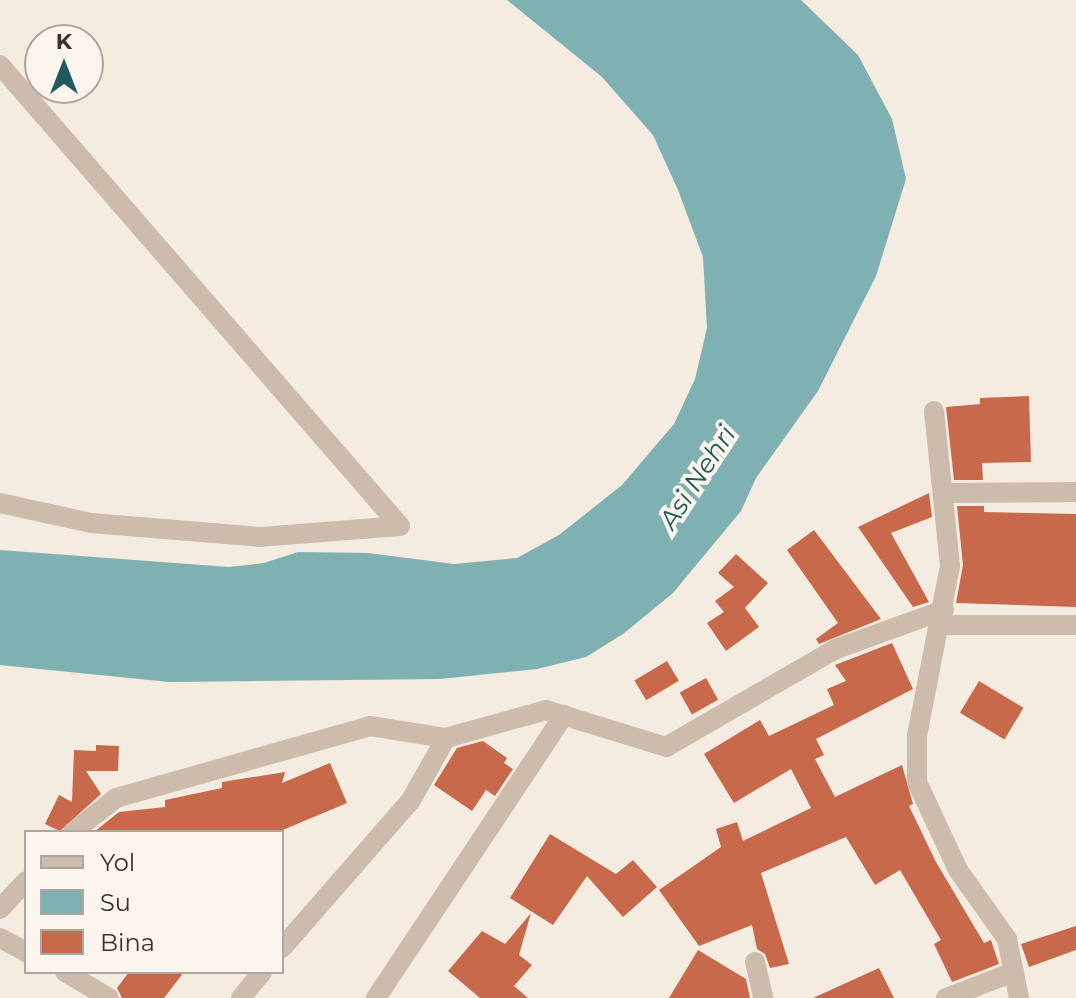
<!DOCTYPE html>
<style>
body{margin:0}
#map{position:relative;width:1076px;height:998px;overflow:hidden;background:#f4ebe1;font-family:Montserrat,sans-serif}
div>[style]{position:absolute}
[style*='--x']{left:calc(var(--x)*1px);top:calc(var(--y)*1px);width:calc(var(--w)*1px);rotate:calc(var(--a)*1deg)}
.water>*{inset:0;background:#7fb0b2}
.building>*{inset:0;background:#c8694b;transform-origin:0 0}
.minor>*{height:20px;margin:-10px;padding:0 10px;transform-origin:10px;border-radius:10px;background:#cdbbac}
span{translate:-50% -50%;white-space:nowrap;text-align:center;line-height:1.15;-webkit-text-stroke:8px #fbf5ee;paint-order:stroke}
.water-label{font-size:26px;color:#1f5a5e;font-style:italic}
.legend{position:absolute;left:24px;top:830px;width:260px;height:144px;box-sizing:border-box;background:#fbf5ee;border:2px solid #aea6a0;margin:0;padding:10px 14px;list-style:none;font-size:24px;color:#3b302b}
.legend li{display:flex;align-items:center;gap:16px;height:40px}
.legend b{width:40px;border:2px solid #aea6a0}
.north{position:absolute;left:24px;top:24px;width:80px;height:80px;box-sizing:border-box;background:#fbf5ee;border:2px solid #aea6a0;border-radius:50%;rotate:0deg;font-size:22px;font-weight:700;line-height:32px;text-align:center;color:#3b302b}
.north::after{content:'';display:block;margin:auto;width:28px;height:36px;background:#1f5a5e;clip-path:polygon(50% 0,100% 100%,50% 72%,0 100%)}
</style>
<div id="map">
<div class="water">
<div style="clip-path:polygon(507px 0,801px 0,858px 55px,892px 119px,906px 179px,876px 276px,818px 391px,756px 478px,741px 511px,673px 593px,623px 634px,586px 657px,537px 669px,440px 679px,169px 682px,0 665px,0 550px,229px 567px,264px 563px,298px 552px,368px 553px,454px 564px,517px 558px,559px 535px,622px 485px,674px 424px,695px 379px,707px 328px,703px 257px,678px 190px,653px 135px,602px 77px)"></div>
</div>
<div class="building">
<div style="clip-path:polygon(1029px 396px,1031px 462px,982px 463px,983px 480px,954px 480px,946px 407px,980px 404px,980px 398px)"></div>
<div style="clip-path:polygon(929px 493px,932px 517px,891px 533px,929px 602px,913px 607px,858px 527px)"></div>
<div style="clip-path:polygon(957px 506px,984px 506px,984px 512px,1076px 514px,1076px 607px,956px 603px,963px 565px)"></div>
<div style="clip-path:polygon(814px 530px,881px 619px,819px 644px,816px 639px,838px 623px,787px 550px)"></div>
<div style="clip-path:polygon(736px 554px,768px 583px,745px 608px,759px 627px,726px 651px,707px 623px,724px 612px,715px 601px,734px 587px,718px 573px)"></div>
<div style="clip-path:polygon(892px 643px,913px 689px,816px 739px,824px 755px,815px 759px,835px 797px,902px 765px,913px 804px,909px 806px,936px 862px,984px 943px,991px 940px,999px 964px,952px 982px,934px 944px,941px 940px,900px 870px,875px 885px,846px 837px,761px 873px,789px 964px,770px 968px,765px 954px,757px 949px,752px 925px,699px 946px,659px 890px,721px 847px,716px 829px,737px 822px,743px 841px,811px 808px,791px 769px,734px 803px,704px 754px,760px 720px,769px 736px,834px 705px,827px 689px,846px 681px,835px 665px)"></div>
<div style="left:667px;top:661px;width:23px;height:38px;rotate:59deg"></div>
<div style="left:706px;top:678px;width:25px;height:30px;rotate:61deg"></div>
<div style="left:979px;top:681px;width:52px;height:37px;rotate:31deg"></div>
<div style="clip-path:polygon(483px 741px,507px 758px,504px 763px,513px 769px,495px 796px,486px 790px,472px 811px,434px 785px,457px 748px)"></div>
<div style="clip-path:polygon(96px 745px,119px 746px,118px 771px,86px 771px,101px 794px,60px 831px,45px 824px,59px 795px,72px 802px,74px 750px,96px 751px)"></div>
<div style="clip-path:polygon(330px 763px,347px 803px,278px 832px,94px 832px,119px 812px,165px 807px,165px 800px,222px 788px,222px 782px,285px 772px,282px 783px)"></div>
<div style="clip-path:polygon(550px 834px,616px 874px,633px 860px,657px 887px,623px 917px,587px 876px,553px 925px,510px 898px)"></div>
<div style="clip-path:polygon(531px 913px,519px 955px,532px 965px,514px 986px,528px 998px,480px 998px,448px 971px,482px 931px,505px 944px)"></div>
<div style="clip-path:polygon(1076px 926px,1076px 950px,1029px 967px,1021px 944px)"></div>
<div style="clip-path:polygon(698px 950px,746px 979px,750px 998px,669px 998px)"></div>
<div style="clip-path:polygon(879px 968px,894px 998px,813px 998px)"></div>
<div style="clip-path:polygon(129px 972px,184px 972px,164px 998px,122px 998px,117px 988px)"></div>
</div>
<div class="minor">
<div style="--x:0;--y:65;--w:610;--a:49.05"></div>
<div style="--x:400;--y:526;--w:139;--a:175.5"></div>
<div style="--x:261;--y:537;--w:171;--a:-175.3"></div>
<div style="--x:91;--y:523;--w:93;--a:-167.6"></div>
<div style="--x:934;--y:411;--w:156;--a:84.1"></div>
<div style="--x:950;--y:566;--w:173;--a:101"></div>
<div style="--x:917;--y:736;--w:46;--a:90"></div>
<div style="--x:917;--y:782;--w:97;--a:65"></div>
<div style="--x:958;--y:870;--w:85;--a:54.6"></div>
<div style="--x:1007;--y:939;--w:60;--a:78.5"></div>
<div style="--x:943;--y:493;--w:133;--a:-0.4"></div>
<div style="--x:941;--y:625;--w:135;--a:0"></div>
<div style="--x:73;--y:832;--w:55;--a:-38.3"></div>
<div style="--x:116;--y:798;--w:264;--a:-15.8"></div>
<div style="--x:370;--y:726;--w:77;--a:9"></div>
<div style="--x:446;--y:738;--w:104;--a:-15.6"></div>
<div style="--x:546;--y:710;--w:126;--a:17.1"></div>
<div style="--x:666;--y:747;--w:196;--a:-30"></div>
<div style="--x:836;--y:649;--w:115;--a:-19.9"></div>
<div style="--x:0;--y:909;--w:38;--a:-47"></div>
<div style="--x:0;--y:938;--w:30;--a:28"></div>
<div style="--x:282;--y:948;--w:196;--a:-48.9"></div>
<div style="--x:411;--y:800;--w:71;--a:-60.6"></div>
<div style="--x:755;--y:962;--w:37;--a:77"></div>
<div style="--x:65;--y:972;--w:51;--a:30.6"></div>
<div style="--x:241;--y:998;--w:33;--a:-51"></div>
<div style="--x:376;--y:998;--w:340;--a:-56.4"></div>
<div style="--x:946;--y:998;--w:73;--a:-20.9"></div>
</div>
<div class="water-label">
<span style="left:698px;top:478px;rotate:-57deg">Asi Nehri</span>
</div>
<ul class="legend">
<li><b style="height:10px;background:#cdbbac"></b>Yol</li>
<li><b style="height:22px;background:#7fb0b2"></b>Su</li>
<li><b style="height:22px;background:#c8694b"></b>Bina</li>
</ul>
<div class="north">K</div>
</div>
